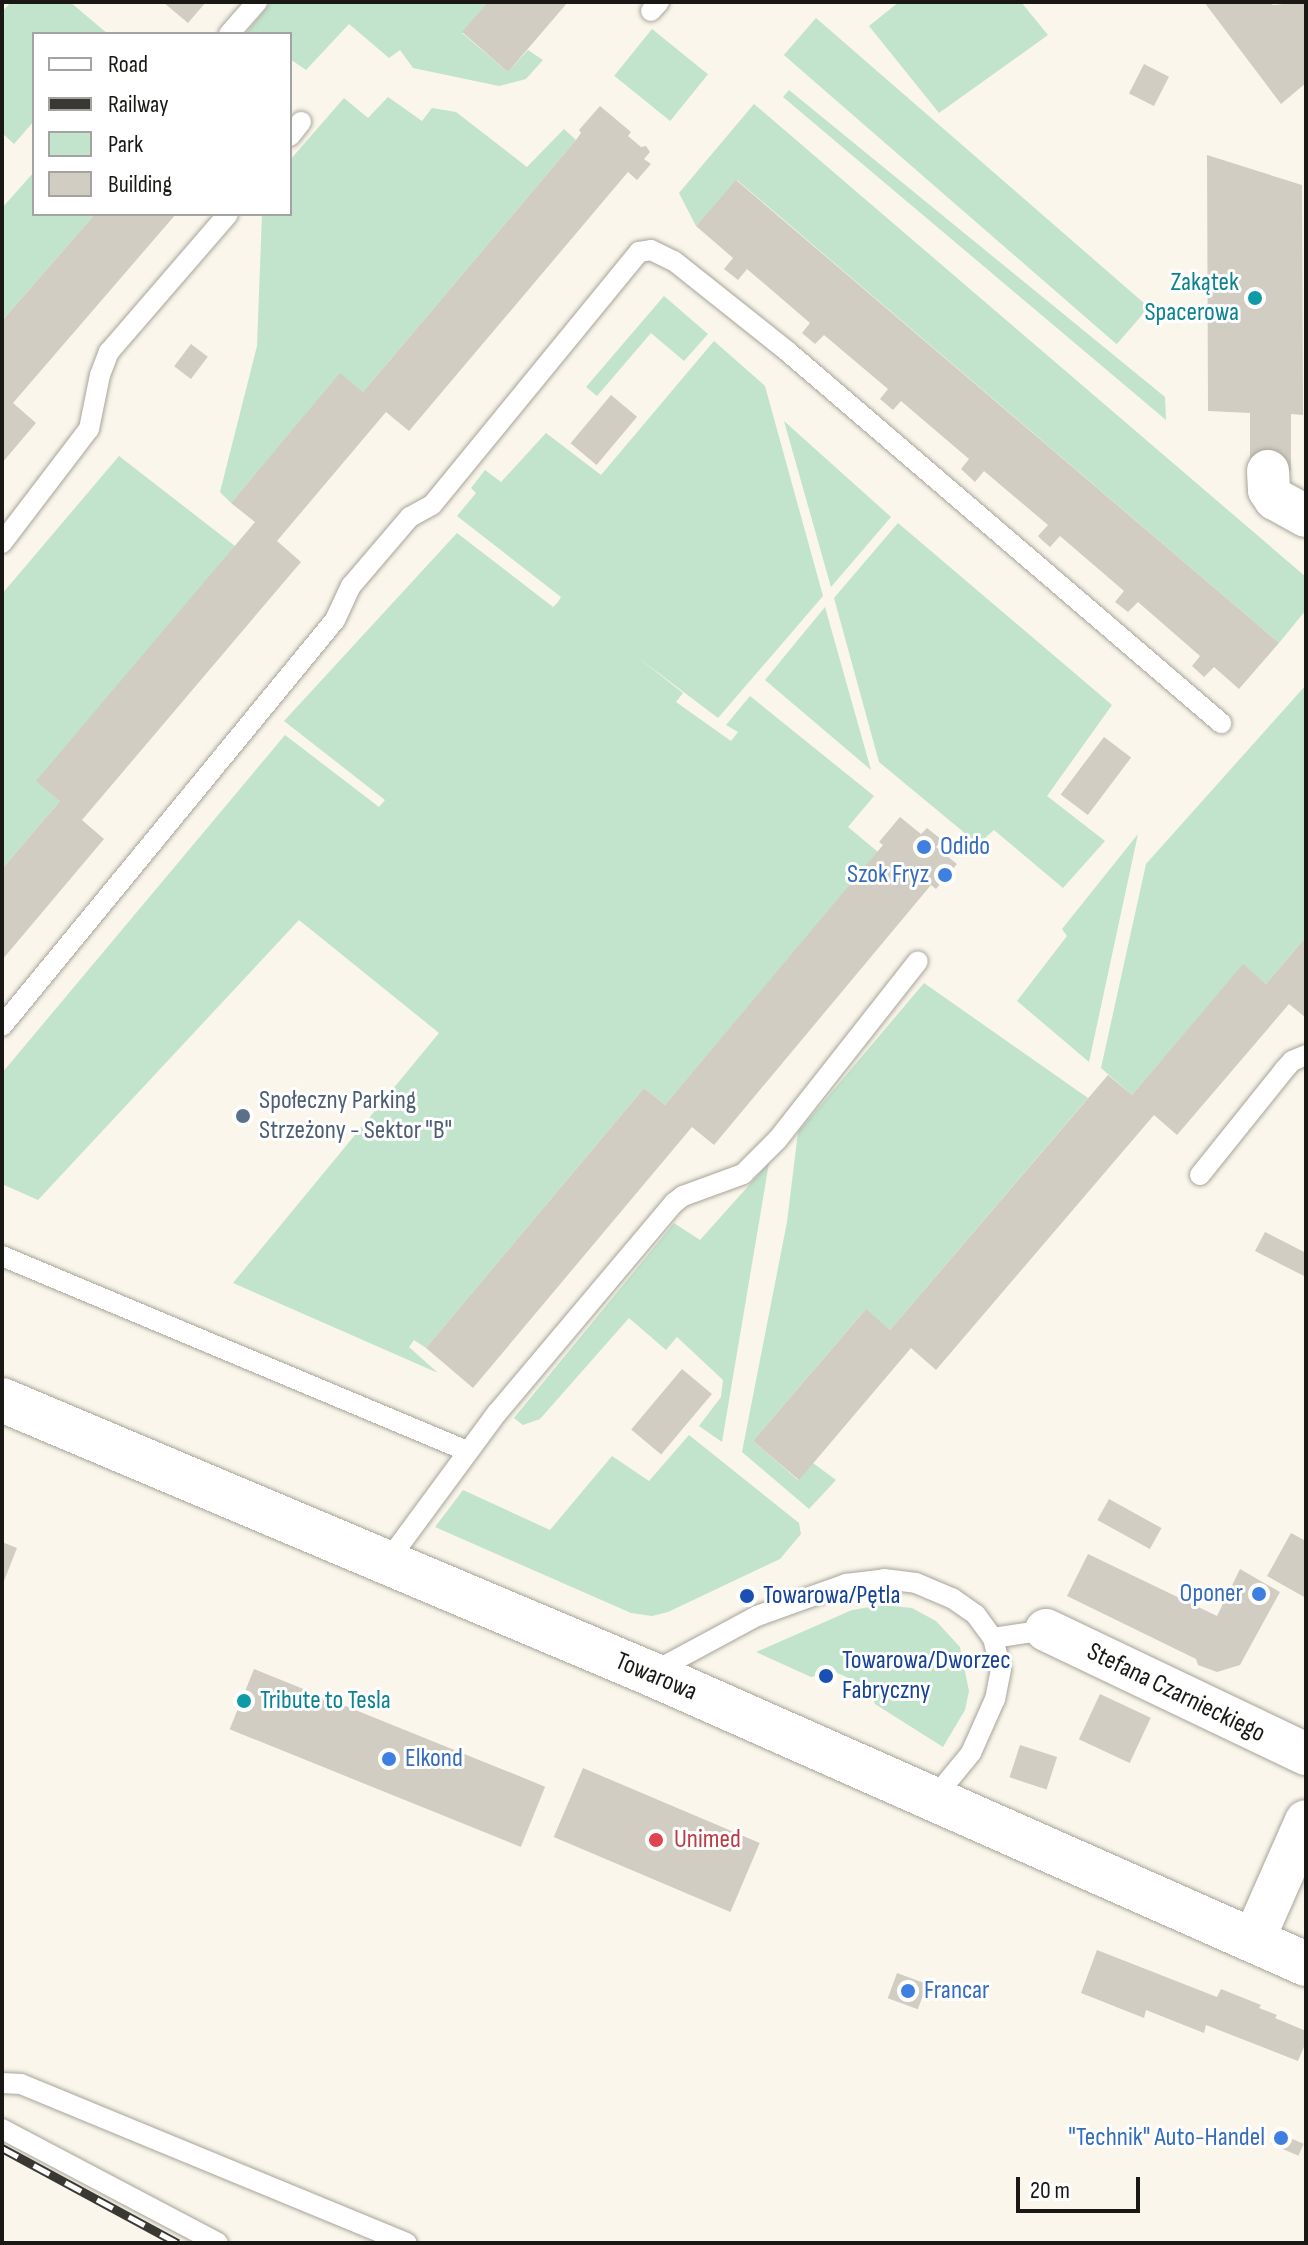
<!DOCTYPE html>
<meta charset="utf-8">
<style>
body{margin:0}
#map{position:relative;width:1308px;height:2245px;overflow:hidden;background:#faf6eb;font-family:"Sofia Sans Condensed",sans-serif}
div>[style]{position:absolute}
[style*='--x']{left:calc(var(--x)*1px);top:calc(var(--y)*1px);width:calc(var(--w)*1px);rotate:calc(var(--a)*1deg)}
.green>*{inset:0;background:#c2e3cc;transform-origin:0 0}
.building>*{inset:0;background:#d1cdc3;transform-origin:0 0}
.roads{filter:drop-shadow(0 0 2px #a7a49a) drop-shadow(0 0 2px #a7a49a)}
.lane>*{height:20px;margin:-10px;padding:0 10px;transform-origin:10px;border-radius:10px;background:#fff}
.street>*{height:42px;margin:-21px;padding:0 21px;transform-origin:21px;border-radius:21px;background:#fff}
.secondary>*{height:44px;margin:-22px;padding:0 22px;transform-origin:22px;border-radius:22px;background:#fff}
.rail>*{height:9px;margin-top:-4.5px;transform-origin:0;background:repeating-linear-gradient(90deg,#fff 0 18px,#393833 0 36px);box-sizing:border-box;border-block:2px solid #393833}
.dots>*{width:22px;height:22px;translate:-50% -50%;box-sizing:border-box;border:4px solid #fff;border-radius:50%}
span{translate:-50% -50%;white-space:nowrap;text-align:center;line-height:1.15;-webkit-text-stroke:6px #fff;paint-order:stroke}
.culture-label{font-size:26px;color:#0d838f}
.right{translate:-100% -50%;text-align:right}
.left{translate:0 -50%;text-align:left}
.shop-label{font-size:26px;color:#366cbe}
.service-label{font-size:26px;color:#4e5e75}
.transit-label{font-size:26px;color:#164399}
.street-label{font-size:26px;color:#191814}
.health-label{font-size:26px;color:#be3a42}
.frame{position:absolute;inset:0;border:4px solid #191814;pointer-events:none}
.legend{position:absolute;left:32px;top:32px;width:260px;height:184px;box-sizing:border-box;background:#fff;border:2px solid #a3a3a1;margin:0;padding:10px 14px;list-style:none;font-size:24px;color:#191814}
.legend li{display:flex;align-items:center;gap:16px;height:40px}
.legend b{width:40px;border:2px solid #a3a3a1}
.scale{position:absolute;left:1016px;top:2177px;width:124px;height:36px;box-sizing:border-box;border:4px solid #191814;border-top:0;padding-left:10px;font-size:24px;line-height:28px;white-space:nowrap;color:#191814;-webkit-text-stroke:6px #fff;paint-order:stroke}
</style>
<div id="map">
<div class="green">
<div style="clip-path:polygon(11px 2px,70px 2px,108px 34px,34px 34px,34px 121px,14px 144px,2px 133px,2px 12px)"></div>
<div style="clip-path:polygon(271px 2px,488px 2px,462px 33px,508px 72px,528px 50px,543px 60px,526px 79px,499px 86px,413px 68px,400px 50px,389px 58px,349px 24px,306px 70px,290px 59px,290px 34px,245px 34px)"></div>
<div style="clip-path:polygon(899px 2px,1021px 2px,1048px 35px,939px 113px,869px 26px)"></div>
<div style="left:816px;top:18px;width:441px;height:49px;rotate:41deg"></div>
<div style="left:652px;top:29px;width:72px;height:60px;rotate:39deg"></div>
<div style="clip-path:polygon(789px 90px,1165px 397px,1166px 420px,783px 97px)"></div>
<div style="clip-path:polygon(388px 97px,422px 121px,432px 108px,456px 112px,527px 167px,564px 129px,576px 140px,363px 392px,340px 374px,231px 503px,220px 492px,257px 346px,262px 214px,290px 214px,290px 160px,344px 98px,368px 118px)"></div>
<div style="clip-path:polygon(754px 104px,1306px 577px,1306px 610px,1279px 643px,737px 180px,696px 226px,679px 193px)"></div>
<div style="clip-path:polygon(34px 172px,34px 214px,95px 214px,2px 321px,2px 208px)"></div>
<div style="clip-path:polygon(664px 296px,708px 334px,684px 361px,651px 333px,597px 396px,586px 387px)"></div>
<div style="clip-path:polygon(714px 341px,765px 386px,823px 596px,718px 718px,636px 656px,683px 693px,676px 702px,731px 741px,738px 732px,726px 725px,750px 696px,874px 796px,848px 827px,878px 852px,665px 1105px,644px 1088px,426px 1348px,414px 1340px,409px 1347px,438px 1373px,233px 1283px,439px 1033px,299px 920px,38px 1200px,2px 1184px,2px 1073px,285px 735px,379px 807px,385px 800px,284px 721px,457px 533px,553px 607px,558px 602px,561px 597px,457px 516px,476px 493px,471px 488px,485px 470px,501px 482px,546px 433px,601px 475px)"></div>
<div style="clip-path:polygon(784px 421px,891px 517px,831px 587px)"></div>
<div style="clip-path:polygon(119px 456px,235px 546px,60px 801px,2px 869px,2px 594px)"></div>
<div style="clip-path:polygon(898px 523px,1112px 705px,1047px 796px,1105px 841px,1063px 888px,994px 830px,978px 844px,879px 762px,834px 598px)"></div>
<div style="clip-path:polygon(825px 607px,871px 770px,765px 680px)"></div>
<div style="clip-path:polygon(1306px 685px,1306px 937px,1266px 984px,1243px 965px,1132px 1095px,1101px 1068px,1146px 864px)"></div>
<div style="clip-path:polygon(1138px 834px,1089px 1062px,1017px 1001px,1067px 936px,1062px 929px)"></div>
<div style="clip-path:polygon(924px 983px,1088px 1098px,890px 1330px,865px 1310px,753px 1441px,798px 1480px,813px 1463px,836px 1480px,809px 1509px,742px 1452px,787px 1222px,798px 1132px)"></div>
<div style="clip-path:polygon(769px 1163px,722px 1442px,699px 1426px,721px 1397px,723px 1380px,677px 1337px,666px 1350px,629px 1318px,540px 1419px,523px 1425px,514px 1418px,674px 1223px,700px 1240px)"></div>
<div style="clip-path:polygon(689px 1435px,799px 1523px,801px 1534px,780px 1559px,668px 1612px,652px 1616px,631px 1613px,435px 1527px,463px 1490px,550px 1530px,612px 1456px,649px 1481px)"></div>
<div style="clip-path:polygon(882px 1605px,912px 1608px,936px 1621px,960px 1647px,969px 1691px,965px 1710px,943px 1747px,875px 1704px,867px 1686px,835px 1672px,811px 1677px,756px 1652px,852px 1610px)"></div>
</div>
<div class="building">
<div style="clip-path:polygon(163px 2px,206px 2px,188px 23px)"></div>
<div style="clip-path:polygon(488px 2px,568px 2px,508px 72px,462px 32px)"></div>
<div style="clip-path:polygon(1204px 2px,1270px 2px,1273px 5px,1306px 2px,1306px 83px,1281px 104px)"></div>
<div style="left:1144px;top:64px;width:28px;height:33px;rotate:27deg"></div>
<div style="clip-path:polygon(600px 106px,631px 132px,628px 136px,641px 147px,646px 146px,650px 152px,644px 159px,651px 164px,637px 180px,628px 172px,409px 431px,386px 412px,277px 541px,301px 562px,82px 820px,104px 839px,2px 960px,2px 869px,60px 801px,36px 781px,255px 522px,231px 503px,340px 373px,363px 392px,576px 140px,581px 133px,579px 130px)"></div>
<div style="clip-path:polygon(1207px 155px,1302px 185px,1303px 415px,1291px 414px,1291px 471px,1250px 470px,1250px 413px,1208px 411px)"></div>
<div style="clip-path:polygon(736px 180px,1279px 643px,1239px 689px,1214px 667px,1204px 677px,1192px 666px,1200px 656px,1138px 602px,1128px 612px,1115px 602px,1124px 591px,1060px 536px,1050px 547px,1043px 541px,1038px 536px,1048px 525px,984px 471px,975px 482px,961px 469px,969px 459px,901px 401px,893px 410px,880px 399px,888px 389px,824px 335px,815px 344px,802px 333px,810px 323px,747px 269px,738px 280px,724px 269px,733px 258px,696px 226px)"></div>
<div style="clip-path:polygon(95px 214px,176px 214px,13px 403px,36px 423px,2px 463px,2px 321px)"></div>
<div style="left:191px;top:344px;width:21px;height:28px;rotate:37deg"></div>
<div style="left:611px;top:395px;width:34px;height:63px;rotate:40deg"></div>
<div style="left:1104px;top:737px;width:34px;height:72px;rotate:37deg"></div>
<div style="clip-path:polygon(900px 817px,921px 834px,927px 828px,942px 840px,936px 847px,957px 864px,936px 889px,931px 885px,714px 1145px,692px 1127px,473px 1388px,426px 1348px,644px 1088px,665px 1105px,883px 845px,879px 842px)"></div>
<div style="clip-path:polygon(1306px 937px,1306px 1018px,1289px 1004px,1177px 1135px,1154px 1115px,936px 1370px,911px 1348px,799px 1480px,753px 1441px,866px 1309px,890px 1330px,1108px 1075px,1132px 1095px,1243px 964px,1266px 984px)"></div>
<div style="clip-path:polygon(1265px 1232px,1306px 1253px,1306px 1277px,1255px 1251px)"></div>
<div style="left:682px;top:1369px;width:39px;height:79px;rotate:40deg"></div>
<div style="left:1109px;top:1499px;width:60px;height:24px;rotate:29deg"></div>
<div style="clip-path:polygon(1291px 1533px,1306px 1541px,1306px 1598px,1267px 1576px)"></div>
<div style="clip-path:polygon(2px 1542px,17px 1548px,2px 1586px)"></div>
<div style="clip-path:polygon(1088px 1554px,1217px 1616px,1240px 1569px,1280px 1592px,1240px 1665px,1217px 1672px,1198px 1665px,1196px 1659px,1067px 1596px)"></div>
<div style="left:254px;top:1669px;width:314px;height:65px;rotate:22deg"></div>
<div style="left:1100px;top:1694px;width:56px;height:50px;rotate:25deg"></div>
<div style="left:1020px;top:1745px;width:39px;height:34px;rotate:18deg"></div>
<div style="left:583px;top:1768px;width:192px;height:75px;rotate:23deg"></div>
<div style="clip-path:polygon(1097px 1950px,1217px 1997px,1221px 1989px,1261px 2005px,1259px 2008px,1277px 2015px,1275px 2018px,1306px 2031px,1306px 2042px,1298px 2061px,1206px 2025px,1204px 2033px,1146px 2010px,1144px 2018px,1081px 1993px)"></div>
<div style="left:897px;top:1973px;width:32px;height:27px;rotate:20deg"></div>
<div style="left:1276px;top:2132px;width:30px;height:13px;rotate:23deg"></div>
</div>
<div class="roads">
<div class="lane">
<div style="--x:651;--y:11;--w:12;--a:-48"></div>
<div style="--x:229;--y:34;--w:43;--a:-48.8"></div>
<div style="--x:290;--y:136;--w:18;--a:-52"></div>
<div style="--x:2;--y:543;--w:143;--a:-52.7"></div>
<div style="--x:89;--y:429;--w:55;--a:-78.5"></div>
<div style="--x:100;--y:375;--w:25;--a:-69"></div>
<div style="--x:109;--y:352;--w:182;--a:-49.2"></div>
<div style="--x:2;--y:1026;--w:525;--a:-50.64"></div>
<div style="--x:335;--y:620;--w:38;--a:-65"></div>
<div style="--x:351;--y:586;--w:91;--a:-49.5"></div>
<div style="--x:410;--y:517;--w:25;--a:-29"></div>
<div style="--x:432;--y:505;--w:327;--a:-50.7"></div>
<div style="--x:639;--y:252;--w:12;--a:-9"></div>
<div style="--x:651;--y:250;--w:25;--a:26"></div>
<div style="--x:674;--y:261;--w:144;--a:38.5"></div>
<div style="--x:787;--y:351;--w:572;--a:40.6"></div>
<div style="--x:1200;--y:1175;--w:134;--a:-51.3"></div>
<div style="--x:1284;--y:1070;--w:12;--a:-48"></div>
<div style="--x:1292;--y:1061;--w:15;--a:-23"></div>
<div style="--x:2;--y:1256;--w:504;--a:22.75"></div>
<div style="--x:387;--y:1562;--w:185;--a:-53.6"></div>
<div style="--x:497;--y:1413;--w:275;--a:-49.9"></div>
<div style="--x:674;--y:1203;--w:11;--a:-38"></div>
<div style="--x:683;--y:1196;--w:64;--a:-20.1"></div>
<div style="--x:743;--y:1174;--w:49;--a:-45"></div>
<div style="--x:778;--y:1139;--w:226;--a:-51.8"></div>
<div style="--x:993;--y:1638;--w:54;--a:-8.6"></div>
<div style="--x:653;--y:1672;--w:118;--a:-28.3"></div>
<div style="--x:757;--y:1616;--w:95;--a:-19.8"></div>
<div style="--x:846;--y:1584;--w:38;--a:-7"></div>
<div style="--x:884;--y:1579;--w:32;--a:7"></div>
<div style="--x:916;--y:1583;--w:39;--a:23"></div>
<div style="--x:952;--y:1598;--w:29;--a:35"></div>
<div style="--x:976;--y:1615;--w:29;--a:54"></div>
<div style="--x:993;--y:1638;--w:32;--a:76"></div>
<div style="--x:1001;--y:1669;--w:31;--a:101"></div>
<div style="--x:995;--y:1699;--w:59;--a:114"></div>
<div style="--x:971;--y:1753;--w:58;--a:129.4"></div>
<div style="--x:2;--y:2083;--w:19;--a:3"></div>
<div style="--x:21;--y:2084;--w:417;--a:22.4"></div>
<div style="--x:2;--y:2129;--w:244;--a:27.8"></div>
</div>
<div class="street">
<div style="--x:1268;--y:471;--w:19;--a:87"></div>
<div style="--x:1269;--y:490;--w:11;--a:56"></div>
<div style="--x:1275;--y:499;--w:35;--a:29"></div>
<div style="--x:1046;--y:1630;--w:288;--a:25.5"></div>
<div style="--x:1253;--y:1941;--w:131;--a:-66.2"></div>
</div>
<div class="secondary">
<div style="--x:2;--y:1400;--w:702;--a:22.88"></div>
<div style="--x:649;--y:1673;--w:719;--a:23.89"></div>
</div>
</div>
<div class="rail">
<div style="--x:2;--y:2148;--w:200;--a:28.4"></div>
</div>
<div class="dots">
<div style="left:1255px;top:298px;background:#0f9aa8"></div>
<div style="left:924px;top:847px;background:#3f7fe0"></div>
<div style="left:945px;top:875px;background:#3f7fe0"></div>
<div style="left:243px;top:1116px;background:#5c6f8a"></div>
<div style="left:1259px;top:1594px;background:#3f7fe0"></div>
<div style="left:747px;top:1596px;background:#1a4fb4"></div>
<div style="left:826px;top:1676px;background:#1a4fb4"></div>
<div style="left:244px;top:1701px;background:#0f9aa8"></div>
<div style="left:389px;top:1759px;background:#3f7fe0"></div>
<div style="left:656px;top:1840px;background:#e0444e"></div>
<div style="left:908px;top:1991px;background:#3f7fe0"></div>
<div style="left:1281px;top:2138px;background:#3f7fe0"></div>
</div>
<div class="culture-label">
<span class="right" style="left:1239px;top:298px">Zakątek<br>Spacerowa</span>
<span class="left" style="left:260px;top:1701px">Tribute to Tesla</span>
</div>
<div class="shop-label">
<span class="left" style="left:940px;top:847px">Odido</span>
<span class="right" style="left:929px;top:875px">Szok Fryz</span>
<span class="right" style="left:1243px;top:1594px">Oponer</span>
<span class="left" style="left:405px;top:1759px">Elkond</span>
<span class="left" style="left:924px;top:1991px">Francar</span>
<span class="right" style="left:1265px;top:2138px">"Technik" Auto-Handel</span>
</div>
<div class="service-label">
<span class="left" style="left:259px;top:1116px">Społeczny Parking<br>Strzeżony - Sektor "B"</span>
</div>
<div class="transit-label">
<span class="left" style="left:763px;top:1596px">Towarowa/Pętla</span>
<span class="left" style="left:842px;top:1676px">Towarowa/Dworzec<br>Fabryczny</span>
</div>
<div class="street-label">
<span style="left:656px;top:1677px;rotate:23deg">Towarowa</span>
<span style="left:1176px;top:1693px;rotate:26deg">Stefana Czarnieckiego</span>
</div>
<div class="health-label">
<span class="left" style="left:674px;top:1840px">Unimed</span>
</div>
<div class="frame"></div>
<ul class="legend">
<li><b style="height:10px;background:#fff"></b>Road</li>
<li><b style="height:10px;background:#393833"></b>Railway</li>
<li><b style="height:22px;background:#c2e3cc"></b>Park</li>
<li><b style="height:22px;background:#d1cdc3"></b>Building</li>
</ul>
<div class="scale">20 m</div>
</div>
